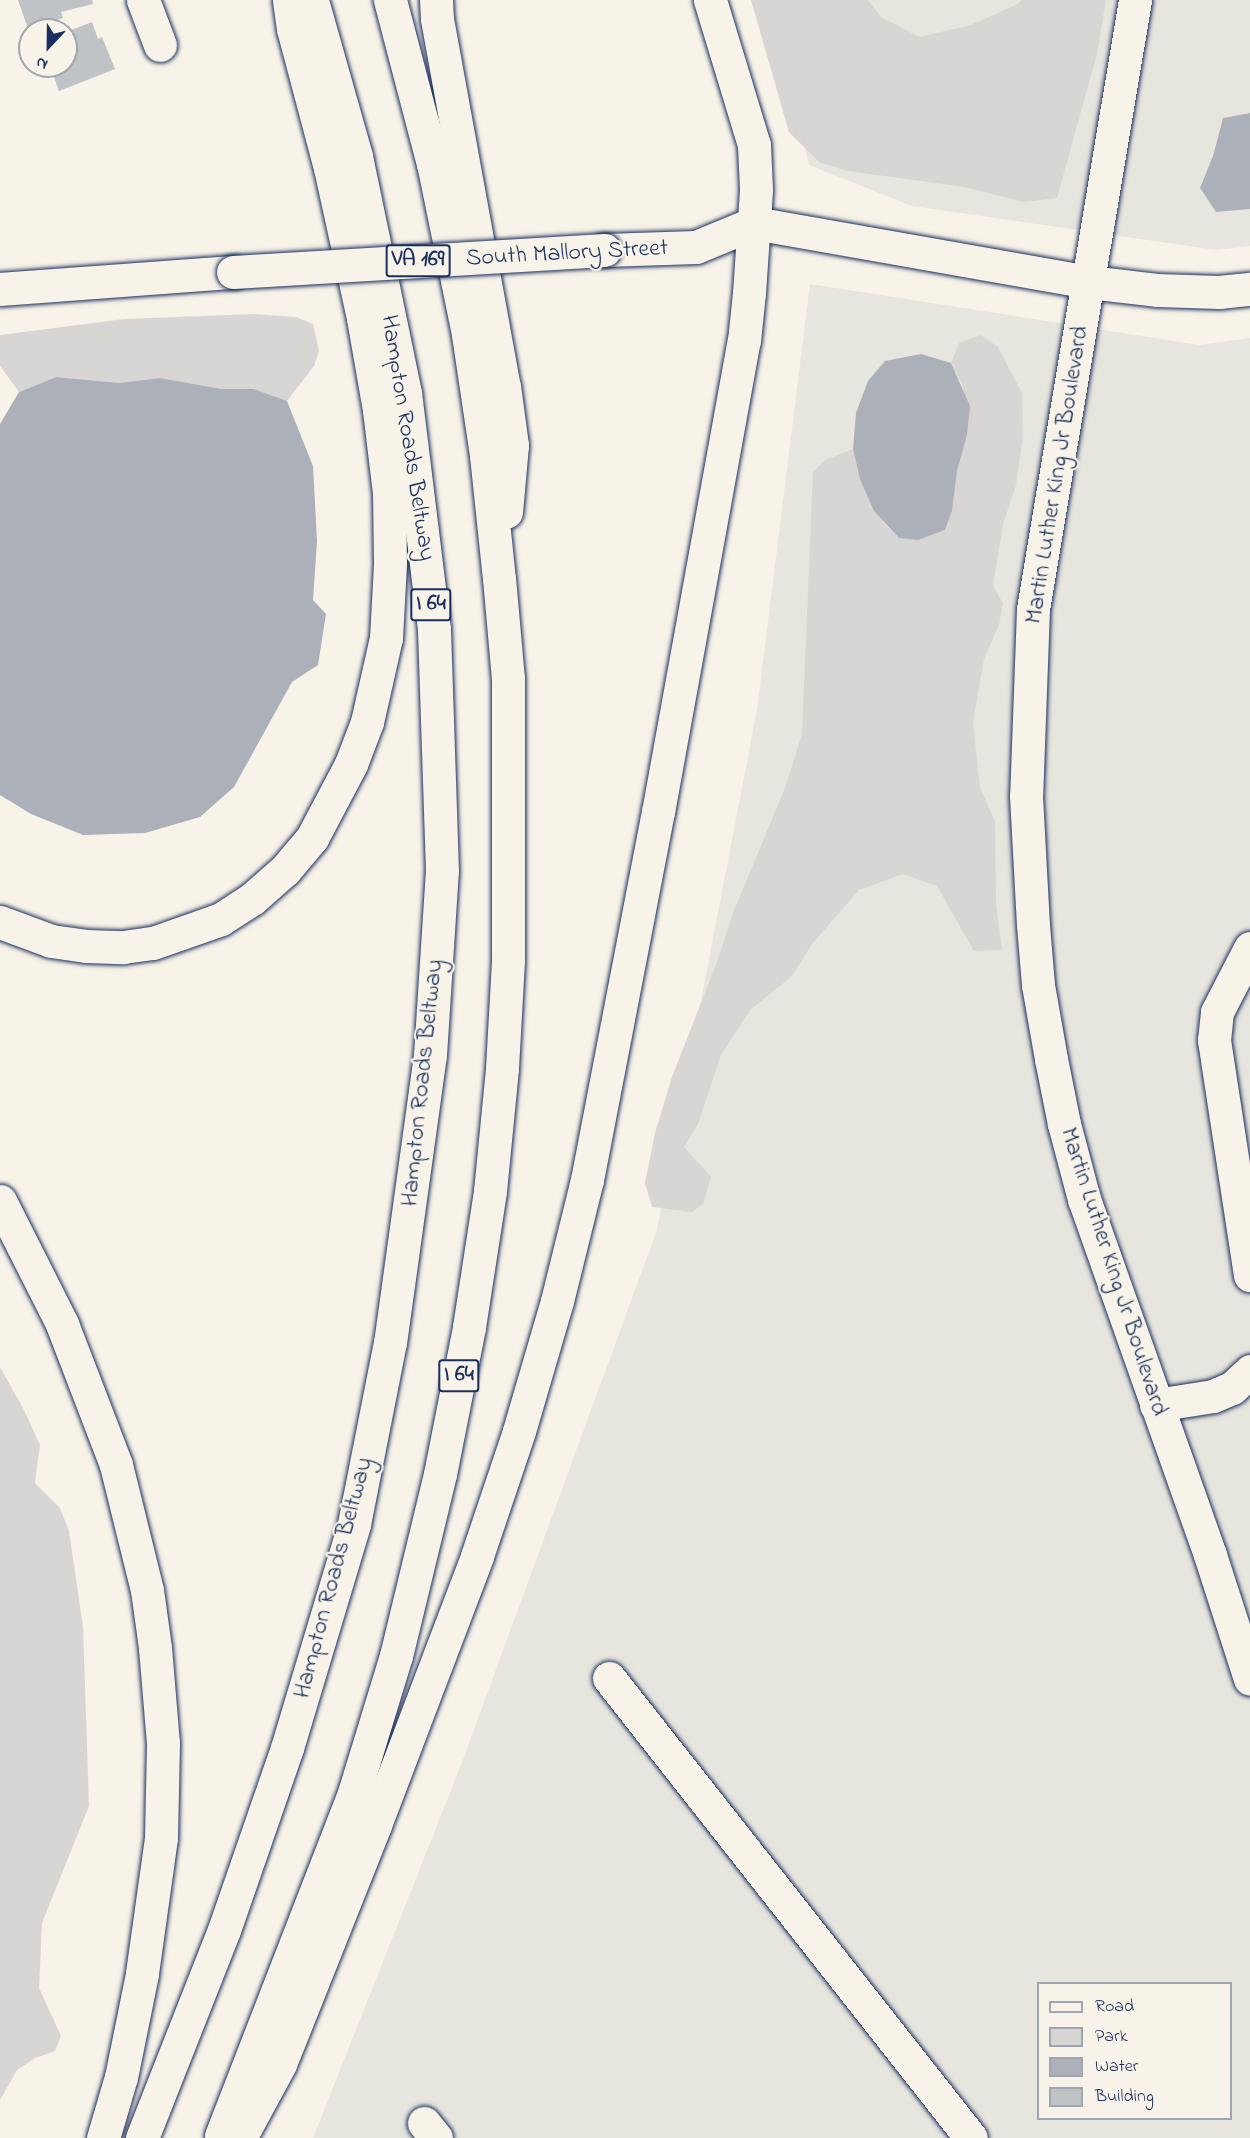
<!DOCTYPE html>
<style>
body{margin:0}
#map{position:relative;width:1250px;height:2138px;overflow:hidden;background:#f7f3e8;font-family:"Indie Flower",sans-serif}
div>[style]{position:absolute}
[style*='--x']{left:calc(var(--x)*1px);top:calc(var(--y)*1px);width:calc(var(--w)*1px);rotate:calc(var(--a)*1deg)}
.built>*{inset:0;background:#e6e5de}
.green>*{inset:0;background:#d7d6d4}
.water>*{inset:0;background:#acb0b9}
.building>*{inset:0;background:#c0c3c5}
.roads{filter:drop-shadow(0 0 2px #1b2f5e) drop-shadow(0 0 2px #1b2f5e)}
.minor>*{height:33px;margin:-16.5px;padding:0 16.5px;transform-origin:16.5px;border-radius:16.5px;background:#f7f3e8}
.major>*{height:33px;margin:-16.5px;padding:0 16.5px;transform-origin:16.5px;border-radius:16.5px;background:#f7f3e8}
.highway>*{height:33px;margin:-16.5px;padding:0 16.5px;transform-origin:16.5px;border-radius:16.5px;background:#f7f3e8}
.bridges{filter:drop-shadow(0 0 2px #1b2f5e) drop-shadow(0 0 2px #1b2f5e)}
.major-bridge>*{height:33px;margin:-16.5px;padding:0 16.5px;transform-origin:16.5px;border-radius:16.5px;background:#f7f3e8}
span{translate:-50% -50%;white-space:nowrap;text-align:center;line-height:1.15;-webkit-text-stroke:4.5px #f7f3e8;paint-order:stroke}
.shield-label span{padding:2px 4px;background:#f7f3e8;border:2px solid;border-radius:4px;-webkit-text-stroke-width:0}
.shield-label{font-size:22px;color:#1b2f5e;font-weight:700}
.street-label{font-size:24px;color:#1b2f5e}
.legend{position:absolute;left:1037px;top:1982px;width:195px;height:138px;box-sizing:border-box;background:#f7f3e8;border:2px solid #9fa5b1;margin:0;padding:8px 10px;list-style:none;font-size:18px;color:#1b2f5e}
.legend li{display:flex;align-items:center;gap:12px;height:30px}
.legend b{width:30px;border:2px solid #9fa5b1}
.north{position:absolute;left:18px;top:18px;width:60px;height:60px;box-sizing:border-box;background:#f7f3e8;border:2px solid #9fa5b1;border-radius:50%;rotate:202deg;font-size:16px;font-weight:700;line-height:24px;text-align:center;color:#1b2f5e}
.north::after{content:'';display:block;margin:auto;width:21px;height:27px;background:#1b2f5e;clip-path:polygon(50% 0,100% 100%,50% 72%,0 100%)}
</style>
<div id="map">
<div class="built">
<div style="clip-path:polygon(768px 0,1250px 0,1250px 113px,1223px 118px,1213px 157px,1200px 188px,1216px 212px,1250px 209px,1250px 246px,1217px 250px,912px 206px,809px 165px)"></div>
<div style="clip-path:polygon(evenodd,810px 284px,1199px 345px,1250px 338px,1250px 2138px,313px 2138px,461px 1765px,657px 1230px,757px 710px,810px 284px,1038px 1984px,1230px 1984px,1230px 2118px,1038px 2118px,1038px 1984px)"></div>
</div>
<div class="green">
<div style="clip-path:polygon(751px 0,868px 0,881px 17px,919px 37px,971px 25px,1018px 4px,1021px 0,1106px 0,1097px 54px,1057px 198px,1024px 202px,965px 187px,848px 171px,819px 162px,789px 132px)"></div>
<div style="clip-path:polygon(254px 314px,296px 317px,313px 324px,319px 351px,314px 366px,287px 401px,254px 389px,222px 389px,160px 378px,119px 383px,56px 377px,19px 392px,0 366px,0 335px,124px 319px)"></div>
<div style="clip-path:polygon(981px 335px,998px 347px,1022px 393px,1023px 436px,1016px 485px,1003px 524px,993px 586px,1003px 603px,999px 625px,984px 659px,973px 723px,980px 788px,995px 821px,996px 904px,1002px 950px,974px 951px,937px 886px,903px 874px,859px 890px,812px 944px,791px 977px,750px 1010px,721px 1055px,698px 1124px,684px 1147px,711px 1177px,703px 1204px,692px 1212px,652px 1207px,645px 1183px,655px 1133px,672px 1077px,717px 962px,733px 913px,785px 788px,802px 734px,813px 472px,825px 460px,853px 449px,860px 479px,884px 524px,899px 538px,918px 540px,945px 530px,952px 511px,957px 471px,967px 435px,963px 386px,951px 363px,959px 343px)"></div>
<div style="clip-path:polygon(0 1367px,23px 1408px,40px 1445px,35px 1483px,60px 1508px,69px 1531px,83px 1627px,89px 1806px,42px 1923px,39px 1988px,61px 2036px,55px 2051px,35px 2058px,17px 2070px,0 2100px)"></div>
</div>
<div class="water">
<div style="clip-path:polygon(1250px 113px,1250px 209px,1216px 212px,1200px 188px,1213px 156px,1223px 118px)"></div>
<div style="clip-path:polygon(921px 354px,951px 363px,970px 406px,967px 435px,957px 471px,952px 511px,945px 530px,918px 540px,899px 538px,874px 511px,860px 479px,853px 449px,856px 413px,868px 381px,885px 361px)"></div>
<div style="clip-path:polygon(56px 377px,119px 383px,160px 378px,222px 389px,254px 389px,287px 401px,313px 466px,317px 541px,313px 600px,326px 614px,318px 665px,292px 682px,234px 787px,200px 817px,145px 833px,83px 835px,31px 814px,0 795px,0 424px,19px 392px)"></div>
</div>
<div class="building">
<div style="clip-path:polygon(18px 0,92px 0,93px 4px,61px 12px,63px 18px,28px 29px)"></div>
<div style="clip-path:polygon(92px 22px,98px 39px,102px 37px,115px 69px,59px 91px,50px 66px,66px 66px,66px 32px)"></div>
</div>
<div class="roads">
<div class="minor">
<div style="--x:143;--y:0;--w:48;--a:69.3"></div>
<div style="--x:1135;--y:0;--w:617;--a:99.51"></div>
<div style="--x:1033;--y:609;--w:187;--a:92.1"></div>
<div style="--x:1026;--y:796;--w:129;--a:86.9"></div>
<div style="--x:1033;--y:925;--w:60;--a:85.2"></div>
<div style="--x:1038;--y:985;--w:75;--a:80"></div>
<div style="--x:1051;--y:1059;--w:66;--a:78.7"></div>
<div style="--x:1064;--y:1124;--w:78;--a:75.1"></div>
<div style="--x:1084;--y:1199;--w:378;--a:70.5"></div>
<div style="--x:1210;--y:1555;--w:130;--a:72.1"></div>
<div style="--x:754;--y:223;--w:340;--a:10"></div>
<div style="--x:1089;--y:282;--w:68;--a:6.7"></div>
<div style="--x:1157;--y:290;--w:62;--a:1.8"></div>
<div style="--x:1219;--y:292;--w:31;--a:-6"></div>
<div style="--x:1250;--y:948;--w:72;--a:117.3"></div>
<div style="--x:1217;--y:1012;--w:28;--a:96"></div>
<div style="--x:1214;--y:1040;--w:238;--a:81.3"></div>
<div style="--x:1156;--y:1405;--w:58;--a:-9"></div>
<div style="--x:1213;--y:1396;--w:21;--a:-23"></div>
<div style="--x:1232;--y:1388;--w:25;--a:-43"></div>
<div style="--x:609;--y:1678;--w:585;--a:51.8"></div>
<div style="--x:424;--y:2123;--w:19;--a:51"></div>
</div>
<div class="major">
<div style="--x:604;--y:250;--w:92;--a:-1.9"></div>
<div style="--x:696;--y:247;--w:63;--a:-22.5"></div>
<div style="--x:0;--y:289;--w:234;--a:-4.2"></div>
</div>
<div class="highway">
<div style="--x:436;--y:0;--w:19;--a:87"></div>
<div style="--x:437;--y:19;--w:373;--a:79.7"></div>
<div style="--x:504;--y:386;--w:60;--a:82.3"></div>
<div style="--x:512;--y:445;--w:67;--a:95.1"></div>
<div style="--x:0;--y:922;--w:54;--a:20.4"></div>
<div style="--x:51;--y:941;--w:35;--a:8"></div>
<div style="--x:86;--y:946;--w:37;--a:2"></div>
<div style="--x:123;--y:947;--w:30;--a:-8"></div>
<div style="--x:153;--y:943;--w:72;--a:-19.4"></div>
<div style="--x:221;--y:919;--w:37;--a:-33"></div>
<div style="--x:252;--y:899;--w:44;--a:-41.3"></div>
<div style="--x:285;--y:870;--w:42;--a:-49.8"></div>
<div style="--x:312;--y:838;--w:84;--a:-62.2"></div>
<div style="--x:351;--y:764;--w:45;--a:-69.1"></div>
<div style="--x:367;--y:722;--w:86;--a:-77.3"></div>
<div style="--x:386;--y:638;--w:75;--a:-86.9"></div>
<div style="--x:390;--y:563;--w:70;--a:-90.8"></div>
<div style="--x:389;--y:493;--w:84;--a:-96.9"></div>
<div style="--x:379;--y:410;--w:93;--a:-99.9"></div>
<div style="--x:363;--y:318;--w:154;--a:-102.4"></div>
<div style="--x:330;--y:168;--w:144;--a:-104.9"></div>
<div style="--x:293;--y:29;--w:29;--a:-98"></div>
<div style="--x:0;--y:1201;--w:138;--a:63.2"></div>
<div style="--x:62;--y:1324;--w:151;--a:69"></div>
<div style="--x:116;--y:1465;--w:129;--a:76.1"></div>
<div style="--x:147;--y:1590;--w:59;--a:82.1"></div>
<div style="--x:155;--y:1648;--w:95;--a:85.2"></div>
<div style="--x:163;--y:1743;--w:95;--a:91.2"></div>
<div style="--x:161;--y:1838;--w:137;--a:98"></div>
<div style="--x:142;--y:1974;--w:105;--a:101.5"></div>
<div style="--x:121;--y:2077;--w:64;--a:106.4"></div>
<div style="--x:221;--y:2136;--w:368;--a:-68.8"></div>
<div style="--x:354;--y:1793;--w:143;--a:-73"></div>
<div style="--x:396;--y:1656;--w:187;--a:-76.4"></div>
<div style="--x:440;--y:1474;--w:150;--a:-78.8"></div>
<div style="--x:469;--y:1327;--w:138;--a:-81.2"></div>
<div style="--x:490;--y:1191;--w:124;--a:-84.4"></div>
<div style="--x:502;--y:1068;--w:109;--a:-86.8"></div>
<div style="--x:508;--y:959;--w:280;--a:-90"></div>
<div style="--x:508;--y:679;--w:100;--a:-95.1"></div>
<div style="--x:499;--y:579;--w:125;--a:-96"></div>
<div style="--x:486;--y:455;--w:122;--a:-98.5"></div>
<div style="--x:468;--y:334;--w:174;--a:-101.6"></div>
<div style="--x:433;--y:164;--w:170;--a:-104.7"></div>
<div style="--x:142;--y:2138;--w:224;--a:-68.5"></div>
<div style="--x:224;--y:1930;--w:193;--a:-70.9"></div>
<div style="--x:287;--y:1748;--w:234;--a:-73.3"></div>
<div style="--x:354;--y:1524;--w:185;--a:-78.8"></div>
<div style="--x:390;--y:1343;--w:291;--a:-82.1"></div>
<div style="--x:430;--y:1055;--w:184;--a:-86.3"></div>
<div style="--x:442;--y:871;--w:242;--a:-91.9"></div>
<div style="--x:434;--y:629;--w:238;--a:-97"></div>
<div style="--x:405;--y:393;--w:242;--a:-101.7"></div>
<div style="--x:356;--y:156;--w:162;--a:-105.8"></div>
<div style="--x:240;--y:2138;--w:84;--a:-61.6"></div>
<div style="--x:280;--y:2064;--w:257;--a:-68.3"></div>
<div style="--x:375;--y:1825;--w:288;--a:-69.2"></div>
<div style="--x:477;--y:1556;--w:132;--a:-71.4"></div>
<div style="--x:519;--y:1431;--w:135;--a:-73.7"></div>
<div style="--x:557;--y:1301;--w:125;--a:-76.1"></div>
<div style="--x:587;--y:1180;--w:375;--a:-79.1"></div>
<div style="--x:658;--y:812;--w:479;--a:-79.7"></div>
<div style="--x:744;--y:341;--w:48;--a:-84.1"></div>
<div style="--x:749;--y:293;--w:104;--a:-86.1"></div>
<div style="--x:756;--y:189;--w:44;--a:-92.6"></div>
<div style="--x:754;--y:145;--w:152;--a:-106.9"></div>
</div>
</div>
<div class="bridges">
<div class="major-bridge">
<div style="--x:233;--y:272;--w:372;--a:-3.4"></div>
</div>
</div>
<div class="shield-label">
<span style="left:418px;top:261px">VA 169</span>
<span style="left:431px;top:605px">I 64</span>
<span style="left:459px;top:1376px">I 64</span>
</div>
<div class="street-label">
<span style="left:567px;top:254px;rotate:-3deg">South Mallory Street</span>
<span style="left:407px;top:438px;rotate:81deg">Hampton Roads Beltway</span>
<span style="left:1058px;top:475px;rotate:-81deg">Martin Luther King Jr Boulevard</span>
<span style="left:423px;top:1083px;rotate:-84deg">Hampton Roads Beltway</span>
<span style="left:1113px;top:1272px;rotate:72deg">Martin Luther King Jr Boulevard</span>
<span style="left:334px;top:1578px;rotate:-75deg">Hampton Roads Beltway</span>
</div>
<ul class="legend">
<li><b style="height:8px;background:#f7f3e8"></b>Road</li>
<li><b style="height:16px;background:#d7d6d4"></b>Park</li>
<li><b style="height:16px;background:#acb0b9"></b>Water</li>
<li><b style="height:16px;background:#c0c3c5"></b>Building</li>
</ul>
<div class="north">N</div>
</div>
